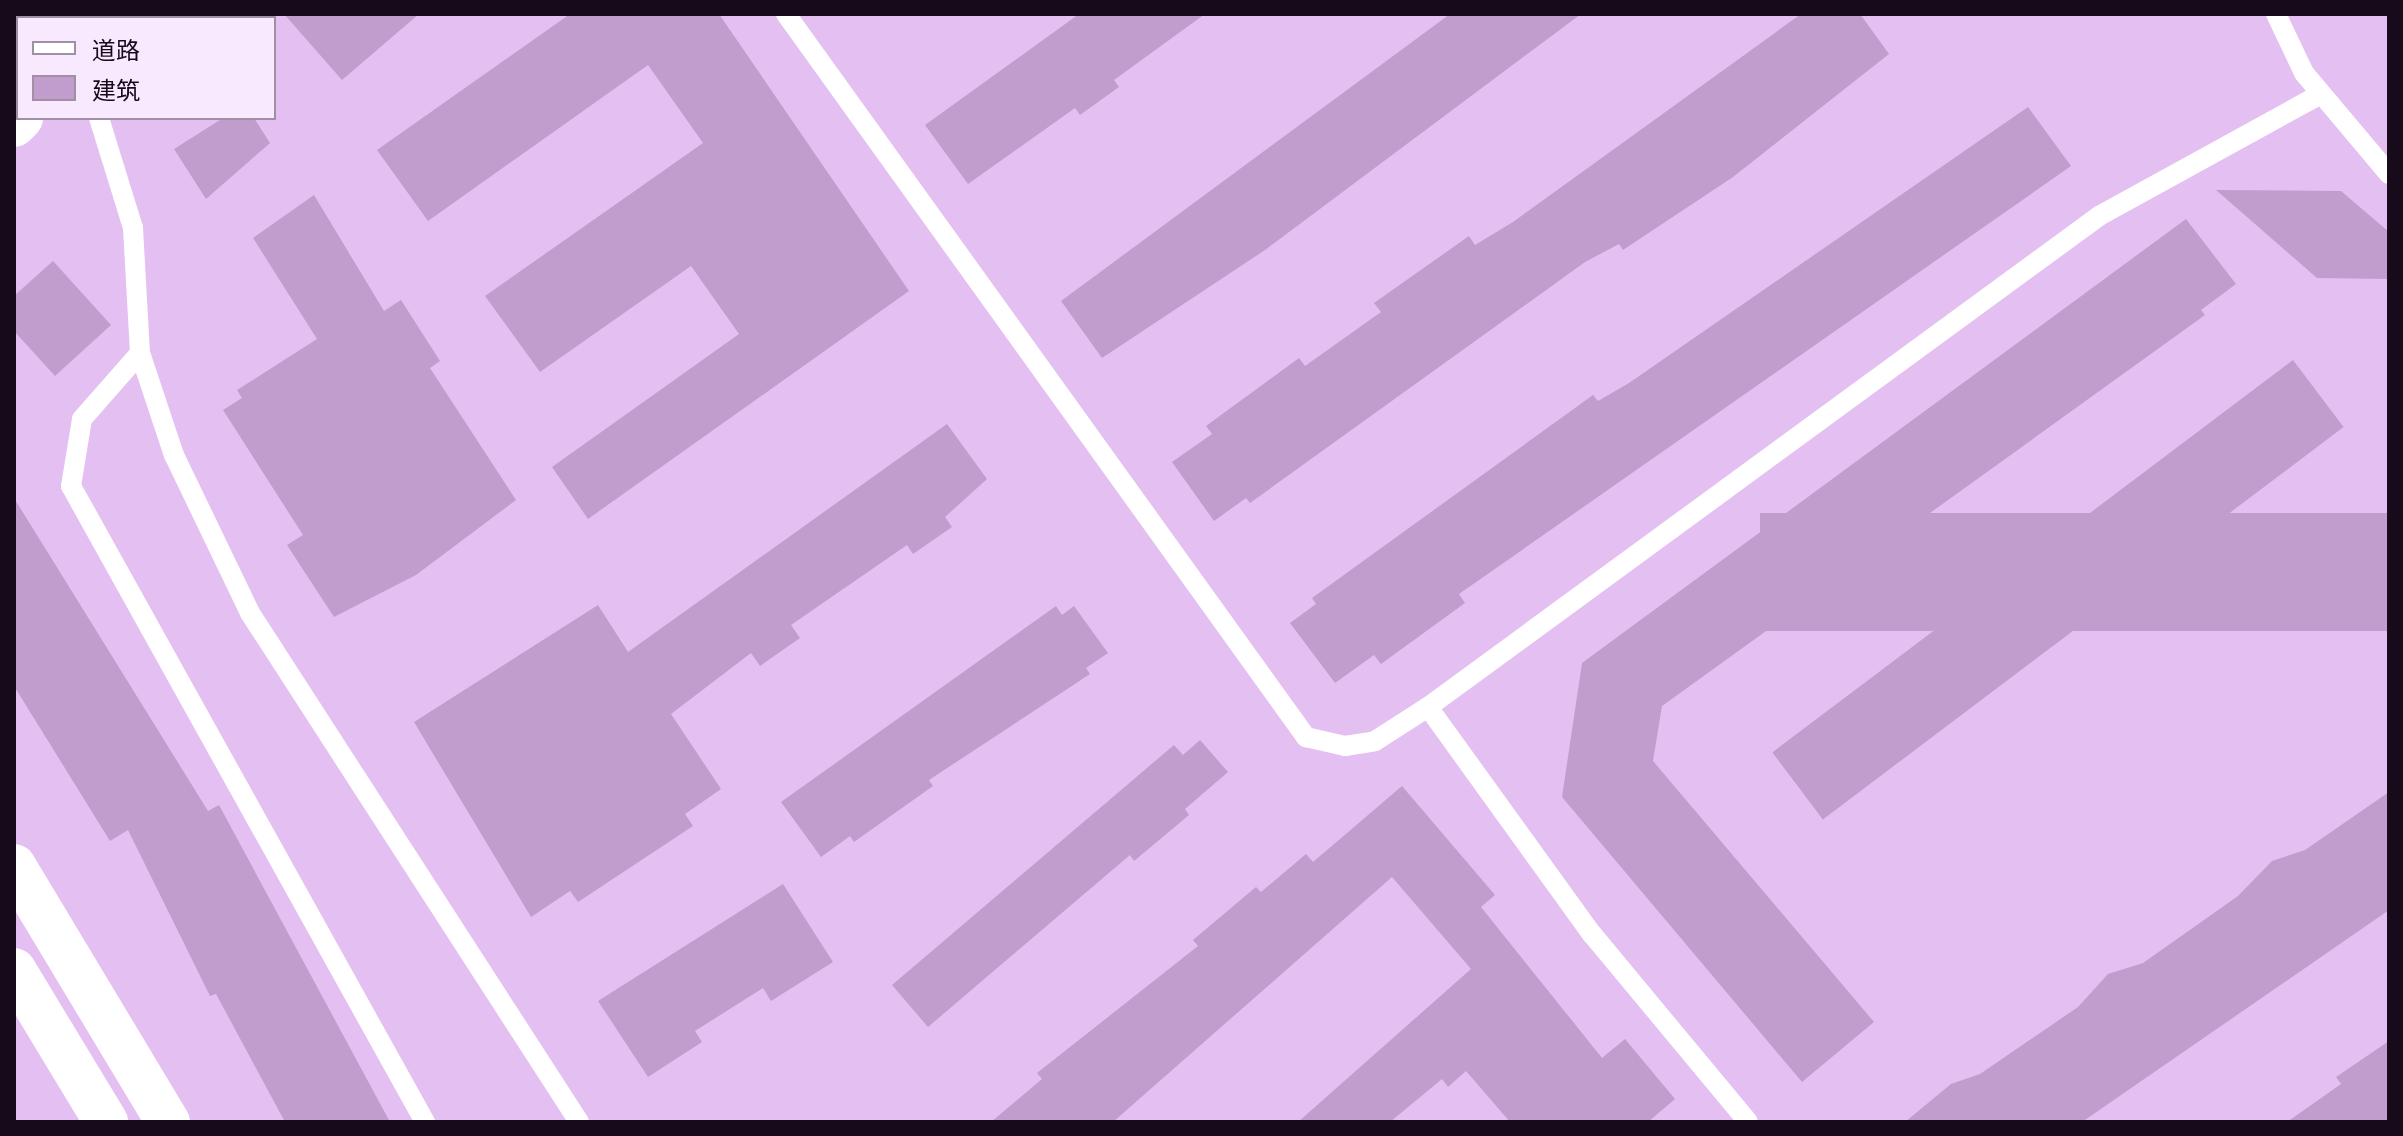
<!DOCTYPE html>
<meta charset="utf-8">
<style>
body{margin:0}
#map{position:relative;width:2403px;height:1136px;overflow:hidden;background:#e4bff1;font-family:Literata,"Noto Sans SC",serif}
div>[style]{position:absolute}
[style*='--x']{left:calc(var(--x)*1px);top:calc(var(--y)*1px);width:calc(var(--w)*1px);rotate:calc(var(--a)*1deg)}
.building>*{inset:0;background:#c19dcd;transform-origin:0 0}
.lane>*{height:20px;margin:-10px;padding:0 10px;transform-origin:10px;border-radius:10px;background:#fff}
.secondary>*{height:44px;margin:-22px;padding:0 22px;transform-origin:22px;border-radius:22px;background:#fff}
span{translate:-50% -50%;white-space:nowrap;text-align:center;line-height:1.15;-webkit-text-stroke:7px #f9e9fe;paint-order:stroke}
.frame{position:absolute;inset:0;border:16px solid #170a1b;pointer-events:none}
.legend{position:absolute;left:16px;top:16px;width:260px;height:104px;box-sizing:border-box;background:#f9e9fe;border:2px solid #9f90a3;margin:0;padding:10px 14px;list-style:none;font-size:24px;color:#170a1b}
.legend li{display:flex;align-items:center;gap:16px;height:40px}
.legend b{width:40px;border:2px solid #9f90a3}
</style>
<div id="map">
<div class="building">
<div style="clip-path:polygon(284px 14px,419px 14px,342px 80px)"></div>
<div style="clip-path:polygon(570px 14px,719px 14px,909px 291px,588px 519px,552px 467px,739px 334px,691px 266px,540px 372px,485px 296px,703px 143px,648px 65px,428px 221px,377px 150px)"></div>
<div style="clip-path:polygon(1079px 14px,1205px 14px,1114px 80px,1119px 87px,1080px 115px,1075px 108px,968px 184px,925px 125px)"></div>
<div style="clip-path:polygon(1450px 14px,1581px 14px,1265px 250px,1102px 358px,1061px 301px)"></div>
<div style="clip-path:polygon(1801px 14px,1860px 14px,1889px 54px,1733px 177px,1623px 250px,1619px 244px,1585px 262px,1250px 503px,1246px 498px,1214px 521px,1172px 462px,1212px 434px,1206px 426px,1299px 358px,1305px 366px,1381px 312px,1374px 303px,1469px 236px,1475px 245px,1513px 222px)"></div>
<div style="clip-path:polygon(2028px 107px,2071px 166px,1459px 594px,1465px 603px,1381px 664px,1374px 655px,1335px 683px,1290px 623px,1316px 604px,1312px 598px,1593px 395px,1598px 401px,1629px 383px)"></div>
<div style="clip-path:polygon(223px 118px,254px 118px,270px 143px,206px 199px,174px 149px)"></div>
<div style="clip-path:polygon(2216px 190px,2341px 191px,2389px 232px,2389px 279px,2317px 278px)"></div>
<div style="clip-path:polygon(314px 195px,384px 311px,401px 300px,440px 361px,430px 368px,516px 500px,416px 575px,334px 617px,287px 545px,303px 535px,223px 410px,242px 398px,237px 390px,317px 339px,253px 238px)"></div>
<div style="clip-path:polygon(2186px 219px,2236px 284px,2201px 310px,2205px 315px,1662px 706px,1653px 761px,1874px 1022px,1802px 1082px,1562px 797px,1582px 663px)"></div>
<div style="clip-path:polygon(53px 261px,111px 325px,55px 376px,14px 331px,14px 296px)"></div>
<div style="left:2293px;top:360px;width:84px;height:652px;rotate:53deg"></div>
<div style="clip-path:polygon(947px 424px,987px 479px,945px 517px,952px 527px,913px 554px,907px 545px,791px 625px,800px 638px,760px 666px,751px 653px,671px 714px,721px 789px,685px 814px,693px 826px,578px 902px,570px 891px,531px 917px,414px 722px,598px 605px,628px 652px)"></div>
<div style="clip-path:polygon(14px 498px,208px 811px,219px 805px,390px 1122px,285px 1122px,216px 994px,210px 996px,128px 830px,110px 841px,14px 686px)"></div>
<div style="left:2389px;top:513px;width:118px;height:629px;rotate:90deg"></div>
<div style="clip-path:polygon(1056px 606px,1062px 615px,1074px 606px,1108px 653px,1086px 668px,1090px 674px,929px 780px,933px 786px,854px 842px,850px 836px,821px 857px,781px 802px)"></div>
<div style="clip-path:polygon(1200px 740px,1228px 772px,1185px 809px,1189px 815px,1134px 861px,1130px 855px,928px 1027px,892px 985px,1174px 745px,1183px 755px)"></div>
<div style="clip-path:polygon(1402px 786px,1495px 895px,1481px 907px,1602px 1058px,1625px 1039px,1675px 1099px,1648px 1122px,1510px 1122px,1466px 1071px,1448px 1087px,1442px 1079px,1390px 1122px,1298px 1122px,1471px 969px,1392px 877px,1113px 1122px,991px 1122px,1042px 1079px,1037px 1073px,1198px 946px,1193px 940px,1256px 887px,1261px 892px,1306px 854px,1313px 862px)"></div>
<div style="clip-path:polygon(2389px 792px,2389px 910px,2082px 1122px,1905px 1122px,1951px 1084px,1980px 1074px,2078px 1007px,2108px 974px,2143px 963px,2238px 896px,2272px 861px,2305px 850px)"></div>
<div style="clip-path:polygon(783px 884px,833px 962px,771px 1001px,763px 988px,695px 1031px,702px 1042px,648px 1077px,598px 1001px)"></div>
<div style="clip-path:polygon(2389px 1041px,2389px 1122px,2287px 1122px,2341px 1084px,2336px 1077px)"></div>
</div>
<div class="lane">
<div style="--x:786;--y:14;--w:891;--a:54.28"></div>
<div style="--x:1306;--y:737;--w:40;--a:13"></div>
<div style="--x:1345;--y:746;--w:30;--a:-9"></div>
<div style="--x:1375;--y:741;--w:63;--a:-32.7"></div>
<div style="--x:1428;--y:707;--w:831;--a:-36.19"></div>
<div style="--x:2099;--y:216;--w:253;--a:-28.8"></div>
<div style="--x:2276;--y:14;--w:65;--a:64.6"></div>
<div style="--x:2304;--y:73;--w:132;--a:49.9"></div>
<div style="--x:99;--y:118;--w:115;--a:72.8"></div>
<div style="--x:133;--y:228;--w:125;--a:86.8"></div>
<div style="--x:140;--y:353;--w:108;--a:71.6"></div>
<div style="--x:174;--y:455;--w:175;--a:64.3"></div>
<div style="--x:250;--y:613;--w:606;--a:57.12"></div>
<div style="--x:140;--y:353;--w:88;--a:131.3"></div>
<div style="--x:82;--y:419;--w:68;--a:99.3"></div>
<div style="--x:71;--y:486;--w:728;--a:60.9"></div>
<div style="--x:1428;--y:707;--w:280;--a:54.2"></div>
<div style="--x:1592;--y:934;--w:244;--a:50.3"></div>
</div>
<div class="secondary">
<div style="--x:132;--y:18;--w:6;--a:-45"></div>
<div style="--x:14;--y:125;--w:10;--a:-45"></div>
<div style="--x:14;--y:866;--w:299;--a:59"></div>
<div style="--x:14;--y:970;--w:178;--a:58.8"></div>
</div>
<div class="frame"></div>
<ul class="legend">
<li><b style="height:10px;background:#fff"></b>道路</li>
<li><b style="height:22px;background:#c19dcd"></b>建筑</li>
</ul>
</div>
